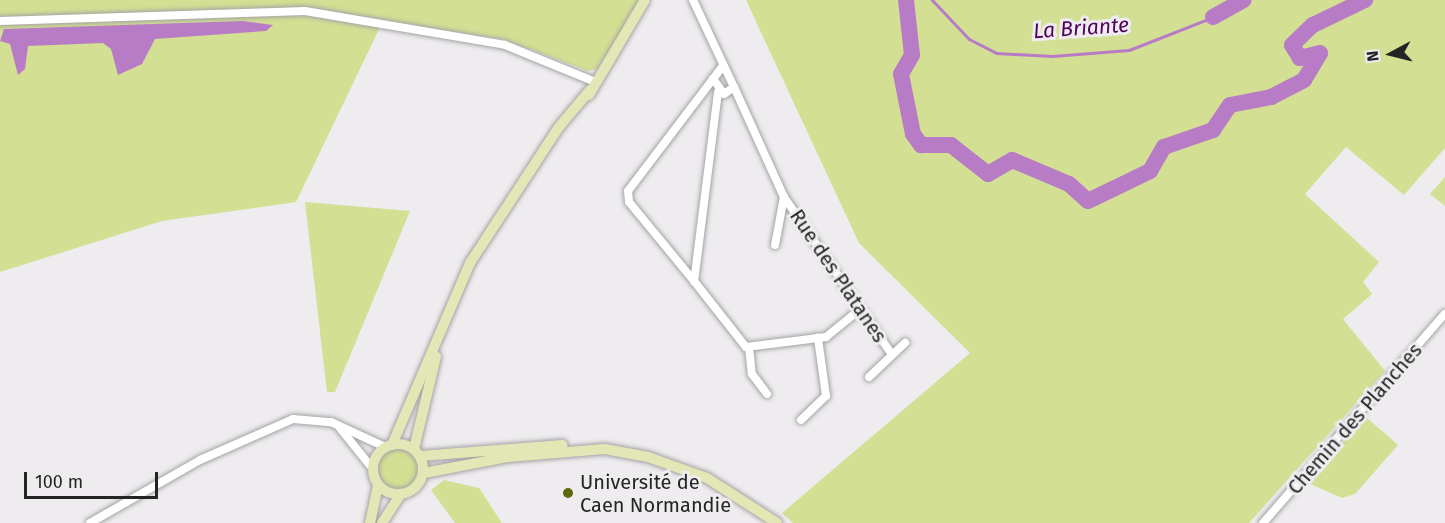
<!DOCTYPE html>
<meta charset="utf-8">
<style>
body{margin:0}
#map{position:relative;width:1445px;height:523px;overflow:hidden;background:#eeecee;font-family:"Fira Sans",sans-serif}
div>[style]{position:absolute}
[style*='--x']{left:calc(var(--x)*1px);top:calc(var(--y)*1px);width:calc(var(--w)*1px);rotate:calc(var(--a)*1deg)}
.green>*{inset:0;background:#d3df93}
.round{border-radius:50%}
.water>*{inset:0;background:#b87cc6}
.stream>*{height:3px;margin:-1.5px;padding:0 1.5px;transform-origin:1.5px;border-radius:1.5px;background:#b87cc6}
.river>*{height:16px;margin:-8px;padding:0 8px;transform-origin:8px;border-radius:8px;background:#b87cc6}
.roads{filter:drop-shadow(0 0 2px #a5a3a6) drop-shadow(0 0 2px #a5a3a6)}
.minor>*{height:8px;margin:-4px;padding:0 4px;transform-origin:4px;border-radius:4px;background:#fff}
.secondary>*{height:10px;margin:-5px;padding:0 5px;transform-origin:5px;border-radius:5px;background:#e3e7b5}
.secondary>.ring{margin:-5px;padding:0;box-sizing:content-box;background:none;border:10px solid #e3e7b5;border-radius:50%}
.dots>*{width:16px;height:16px;translate:-50% -50%;box-sizing:border-box;border:3px solid #eeecee;border-radius:50%}
span{translate:-50% -50%;white-space:nowrap;text-align:center;line-height:1.15;-webkit-text-stroke:6px #eeecee;paint-order:stroke}
.street-label{font-size:20px;color:#252425}
.poi-label{font-size:20px;color:#252425}
.left{translate:0 -50%;text-align:left}
.water-label{font-size:21px;color:#510060;font-style:italic}
.north{position:absolute;left:1361px;top:24px;width:60px;height:60px;-webkit-text-stroke:4px #eeecee;paint-order:stroke;rotate:263deg;font-size:16px;font-weight:700;line-height:24px;text-align:center;color:#252425}
.north::after{content:'';display:block;margin:auto;width:21px;height:27px;background:#252425;clip-path:polygon(50% 0,100% 100%,50% 72%,0 100%)}
.scale{position:absolute;left:24px;top:472px;width:134px;height:27px;box-sizing:border-box;border:3px solid #252425;border-top:0;padding-left:8px;font-size:18px;line-height:21px;white-space:nowrap;color:#252425;-webkit-text-stroke:4px #eeecee;paint-order:stroke}
</style>
<div id="map">
<div class="green">
<div style="clip-path:polygon(0 0,641px 0,597px 69px,588px 71px,503px 39px,383px 21px,296px 202px,162px 221px,0 272px)"></div>
<div style="clip-path:polygon(746px 0,1445px 0,1445px 148px,1404px 195px,1346px 147px,1305px 194px,1379px 262px,1363px 282px,1372px 294px,1343px 319px,1385px 371px,1249px 523px,793px 523px,782px 513px,970px 353px,859px 243px)"></div>
<div style="clip-path:polygon(1445px 177px,1445px 206px,1430px 194px)"></div>
<div style="clip-path:polygon(305px 202px,410px 211px,335px 392px,327px 392px)"></div>
<div style="clip-path:polygon(1366px 417px,1398px 445px,1355px 494px,1342px 498px,1306px 482px)"></div>
<div class="round" style="left:378px;top:449px;width:40px;height:40px"></div>
<div style="clip-path:polygon(444px 480px,479px 488px,502px 523px,455px 523px,431px 490px)"></div>
</div>
<div class="water">
<div style="clip-path:polygon(243px 21px,273px 25px,266px 31px,155px 39px,142px 64px,118px 75px,111px 49px,103px 43px,28px 46px,25px 69px,18px 75px,10px 44px,0 41px,4px 29px)"></div>
</div>
<div class="stream">
<div style="--x:932;--y:0;--w:54;--a:46.5"></div>
<div style="--x:969;--y:39;--w:30;--a:27"></div>
<div style="--x:996;--y:53;--w:56;--a:3.1"></div>
<div style="--x:1052;--y:56;--w:77;--a:-4.5"></div>
<div style="--x:1129;--y:50;--w:90;--a:-21.4"></div>
</div>
<div class="river">
<div style="--x:906;--y:0;--w:55;--a:83.8"></div>
<div style="--x:912;--y:55;--w:22;--a:120"></div>
<div style="--x:901;--y:74;--w:61;--a:78.7"></div>
<div style="--x:913;--y:134;--w:14;--a:54"></div>
<div style="--x:921;--y:145;--w:30;--a:0"></div>
<div style="--x:951;--y:145;--w:47;--a:38.1"></div>
<div style="--x:988;--y:174;--w:28;--a:-30"></div>
<div style="--x:1012;--y:160;--w:62;--a:22.8"></div>
<div style="--x:1069;--y:184;--w:25;--a:42"></div>
<div style="--x:1088;--y:201;--w:69;--a:-25.8"></div>
<div style="--x:1150;--y:171;--w:28;--a:-60"></div>
<div style="--x:1164;--y:147;--w:52;--a:-19.1"></div>
<div style="--x:1213;--y:130;--w:30;--a:-56"></div>
<div style="--x:1230;--y:105;--w:42;--a:-11"></div>
<div style="--x:1271;--y:97;--w:37;--a:-27"></div>
<div style="--x:1304;--y:80;--w:31;--a:-59"></div>
<div style="--x:1320;--y:53;--w:21;--a:166"></div>
<div style="--x:1300;--y:58;--w:15;--a:-122"></div>
<div style="--x:1292;--y:45;--w:29;--a:-44"></div>
<div style="--x:1313;--y:25;--w:58;--a:-25.7"></div>
<div style="--x:1213;--y:17;--w:35;--a:-29"></div>
</div>
<div class="roads">
<div class="minor">
<div style="--x:693;--y:0;--w:96;--a:64.8"></div>
<div style="--x:734;--y:87;--w:12;--a:145"></div>
<div style="--x:724;--y:94;--w:19;--a:-126"></div>
<div style="--x:713;--y:79;--w:15;--a:-53"></div>
<div style="--x:0;--y:21;--w:305;--a:-1.9"></div>
<div style="--x:305;--y:11;--w:203;--a:9.6"></div>
<div style="--x:505;--y:45;--w:97;--a:22.3"></div>
<div style="--x:734;--y:87;--w:121;--a:65.6"></div>
<div style="--x:784;--y:197;--w:191;--a:55.6"></div>
<div style="--x:718;--y:92;--w:191;--a:97.2"></div>
<div style="--x:694;--y:281;--w:84;--a:51.8"></div>
<div style="--x:746;--y:347;--w:81;--a:-7.1"></div>
<div style="--x:826;--y:337;--w:41;--a:-39.1"></div>
<div style="--x:775;--y:245;--w:49;--a:-79.4"></div>
<div style="--x:694;--y:281;--w:102;--a:-129.4"></div>
<div style="--x:629;--y:202;--w:11;--a:-95"></div>
<div style="--x:628;--y:191;--w:141;--a:-52.8"></div>
<div style="--x:749;--y:347;--w:27;--a:84"></div>
<div style="--x:752;--y:374;--w:25;--a:53"></div>
<div style="--x:869;--y:377;--w:50;--a:-43.4"></div>
<div style="--x:801;--y:420;--w:35;--a:-44"></div>
<div style="--x:826;--y:396;--w:59;--a:-97.9"></div>
<div style="--x:340;--y:428;--w:53;--a:51.2"></div>
<div style="--x:90;--y:523;--w:127;--a:-29.8"></div>
<div style="--x:200;--y:460;--w:102;--a:-23.8"></div>
<div style="--x:293;--y:419;--w:38;--a:5"></div>
<div style="--x:331;--y:422;--w:60;--a:24.8"></div>
<div style="--x:1263;--y:523;--w:277;--a:-49"></div>
</div>
<div class="secondary">
<div style="--x:589;--y:95;--w:110;--a:-59.5"></div>
<div class="ring" style="left:373px;top:444px;width:40px;height:40px"></div>
<div style="--x:392;--y:445;--w:198;--a:-66.8"></div>
<div style="--x:470;--y:263;--w:163;--a:-56.8"></div>
<div style="--x:559;--y:127;--w:48;--a:-50"></div>
<div style="--x:414;--y:449;--w:95;--a:-76.6"></div>
<div style="--x:420;--y:456;--w:143;--a:-4.4"></div>
<div style="--x:424;--y:473;--w:86;--a:-10.8"></div>
<div style="--x:508;--y:457;--w:97;--a:-4.7"></div>
<div style="--x:605;--y:449;--w:44;--a:10.5"></div>
<div style="--x:648;--y:457;--w:63;--a:19.6"></div>
<div style="--x:707;--y:478;--w:83;--a:32.7"></div>
<div style="--x:370;--y:523;--w:38;--a:-78"></div>
<div style="--x:382;--y:523;--w:35;--a:-57"></div>
</div>
</div>
<div class="dots">
<div style="left:568px;top:493px;background:#5e680b"></div>
</div>
<div class="street-label">
<span style="left:838px;top:276px;rotate:56deg">Rue des Platanes</span>
<span style="left:1355px;top:419px;rotate:-49deg">Chemin des Planches</span>
</div>
<div class="poi-label">
<span class="left" style="left:580px;top:494px">Université de<br>Caen Normandie</span>
</div>
<div class="water-label">
<span style="left:1081px;top:28px;rotate:-4deg">La Briante</span>
</div>
<div class="north">N</div>
<div class="scale">100 m</div>
</div>
